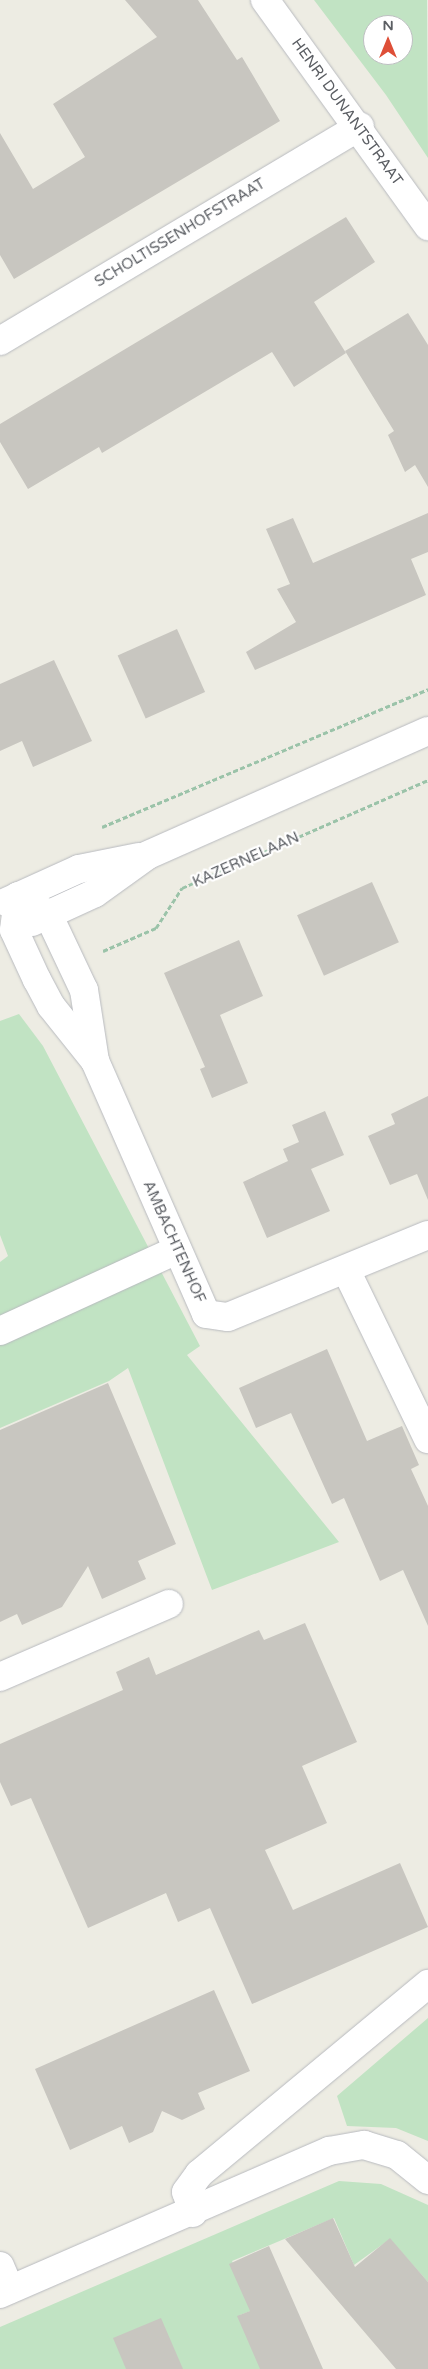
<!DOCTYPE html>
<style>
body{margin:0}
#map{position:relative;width:428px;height:2369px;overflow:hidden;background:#edece3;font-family:"Varela Round",sans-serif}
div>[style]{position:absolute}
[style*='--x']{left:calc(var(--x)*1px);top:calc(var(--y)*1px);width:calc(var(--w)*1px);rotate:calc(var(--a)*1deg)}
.green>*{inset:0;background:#c1e3c3}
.building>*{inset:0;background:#c8c6c0;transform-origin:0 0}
.path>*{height:3px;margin-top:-1.5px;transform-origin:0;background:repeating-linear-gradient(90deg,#9bc3a9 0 5px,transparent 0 7.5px)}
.roads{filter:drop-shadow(0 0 1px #b8babf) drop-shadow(0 0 1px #b8babf)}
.minor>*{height:28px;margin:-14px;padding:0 14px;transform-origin:14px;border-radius:14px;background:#fff}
span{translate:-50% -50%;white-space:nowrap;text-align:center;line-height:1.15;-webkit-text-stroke:4.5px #fff;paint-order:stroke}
.street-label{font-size:15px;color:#5b5e63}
.north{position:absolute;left:363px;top:15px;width:50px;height:50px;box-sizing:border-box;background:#fff;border:1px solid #bdbfc1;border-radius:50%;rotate:0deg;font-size:14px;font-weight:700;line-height:20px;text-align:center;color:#5b5e63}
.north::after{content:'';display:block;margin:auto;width:18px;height:22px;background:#de4f38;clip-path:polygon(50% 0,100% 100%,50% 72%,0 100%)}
</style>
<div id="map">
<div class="green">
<div style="clip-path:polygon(evenodd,314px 0,427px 0,428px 158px,386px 95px,314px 0,373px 25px,403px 25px,403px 55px,373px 55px,373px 25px)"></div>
<div style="clip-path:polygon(19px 1014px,43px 1046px,200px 1346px,187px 1355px,339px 1542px,212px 1590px,128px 1368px,109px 1381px,0 1428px,0 1262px,8px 1256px,0 1235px,0 1021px)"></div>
<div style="clip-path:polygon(428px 2018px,428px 2141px,396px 2128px,347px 2126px,337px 2096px)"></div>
<div style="clip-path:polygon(339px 2181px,381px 2184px,428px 2205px,428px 2282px,390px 2239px,354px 2265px,334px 2218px,232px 2261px,253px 2310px,240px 2315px,262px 2369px,0 2369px,0 2327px)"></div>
</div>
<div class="building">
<div style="clip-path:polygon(125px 0,198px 0,237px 60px,242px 57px,280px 121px,14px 279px,0 255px,0 133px,33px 189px,85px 157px,53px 104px,157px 37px)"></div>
<div style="clip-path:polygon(346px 217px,375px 262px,314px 302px,346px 353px,294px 387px,272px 352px,102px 453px,99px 447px,28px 489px,0 442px,0 424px)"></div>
<div style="clip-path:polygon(408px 313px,428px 345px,428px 487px,415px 465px,405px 472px,388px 435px,394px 431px,345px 351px)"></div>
<div style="clip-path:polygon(428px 513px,428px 552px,411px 559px,426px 595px,255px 670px,246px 652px,296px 622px,277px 589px,290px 584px,266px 529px,293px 518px,313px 563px)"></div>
<div style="left:177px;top:629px;width:69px;height:65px;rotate:66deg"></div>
<div style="clip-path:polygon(54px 660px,92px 741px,33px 767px,22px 741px,0 751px,0 684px)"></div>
<div style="left:372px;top:882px;width:66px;height:82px;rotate:66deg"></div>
<div style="clip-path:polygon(239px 940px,263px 996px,220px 1015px,248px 1083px,212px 1098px,200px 1069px,205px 1067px,164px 973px)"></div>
<div style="clip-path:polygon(428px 1096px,428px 1200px,417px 1174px,390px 1185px,368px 1136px,395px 1124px,391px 1114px)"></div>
<div style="clip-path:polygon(325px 1111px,344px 1155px,311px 1169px,330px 1211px,267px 1238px,243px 1182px,288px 1161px,283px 1149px,299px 1142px,292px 1125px)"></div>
<div style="clip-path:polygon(327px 1349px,367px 1441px,402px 1426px,419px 1465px,411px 1469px,428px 1506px,428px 1626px,403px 1570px,380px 1581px,344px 1498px,332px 1504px,291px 1413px,256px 1428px,239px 1388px)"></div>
<div style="clip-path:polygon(108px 1383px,176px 1544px,138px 1561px,146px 1579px,102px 1599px,88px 1566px,62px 1607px,22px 1625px,17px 1614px,0 1622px,0 1430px)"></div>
<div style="clip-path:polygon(305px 1623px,357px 1742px,302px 1766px,327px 1823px,265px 1850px,293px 1910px,400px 1863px,428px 1927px,252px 2004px,210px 1908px,178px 1922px,166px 1893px,88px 1928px,31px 1798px,11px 1806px,0 1782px,0 1744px,123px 1690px,116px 1672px,149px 1657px,156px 1675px,259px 1630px,264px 1640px)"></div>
<div style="clip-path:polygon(214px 1990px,250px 2071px,198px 2093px,205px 2109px,182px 2120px,162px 2111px,153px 2132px,129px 2143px,122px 2126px,70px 2150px,35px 2069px)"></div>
<div style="clip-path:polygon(333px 2218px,355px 2267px,390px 2238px,428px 2282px,428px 2369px,396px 2369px,285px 2239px)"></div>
<div style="clip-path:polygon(269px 2246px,323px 2369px,260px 2369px,237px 2316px,250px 2311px,229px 2264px)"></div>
<div style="clip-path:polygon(161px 2318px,183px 2369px,126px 2369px,113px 2338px)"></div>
</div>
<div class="path">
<div style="--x:102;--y:827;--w:354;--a:-22.9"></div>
<div style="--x:103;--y:951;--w:58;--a:-23.5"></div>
<div style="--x:156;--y:928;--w:48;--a:-57"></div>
<div style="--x:182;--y:888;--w:269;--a:-23.7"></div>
</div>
<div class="roads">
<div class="minor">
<div style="--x:265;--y:0;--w:279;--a:54.2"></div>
<div style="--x:0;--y:341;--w:419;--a:-30.8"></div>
<div style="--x:6;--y:902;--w:80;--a:-24.3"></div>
<div style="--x:79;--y:869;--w:61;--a:-11.3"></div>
<div style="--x:32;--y:922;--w:69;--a:-24.7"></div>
<div style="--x:95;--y:893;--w:65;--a:-35.6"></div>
<div style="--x:148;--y:855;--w:306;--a:-23.9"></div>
<div style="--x:95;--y:1061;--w:70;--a:-128.7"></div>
<div style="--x:51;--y:1006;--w:30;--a:-118"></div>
<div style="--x:37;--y:980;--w:55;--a:-114.7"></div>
<div style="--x:14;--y:930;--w:34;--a:-83"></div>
<div style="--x:18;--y:896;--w:35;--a:31"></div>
<div style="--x:48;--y:914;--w:84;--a:64.7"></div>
<div style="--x:84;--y:990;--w:72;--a:81.2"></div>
<div style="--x:95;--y:1061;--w:276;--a:66.3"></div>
<div style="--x:206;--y:1314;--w:22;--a:8"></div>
<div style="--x:228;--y:1317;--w:216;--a:-22.3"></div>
<div style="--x:347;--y:1272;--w:186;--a:64.1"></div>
<div style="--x:0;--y:1331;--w:195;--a:-24.6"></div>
<div style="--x:0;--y:1677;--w:184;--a:-23.4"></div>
<div style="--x:193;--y:2213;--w:22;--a:-108"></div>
<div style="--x:186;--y:2192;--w:22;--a:-54"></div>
<div style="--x:199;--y:2174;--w:298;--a:-39.7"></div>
<div style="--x:0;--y:2266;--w:25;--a:67"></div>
<div style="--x:0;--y:2294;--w:359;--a:-23.5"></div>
<div style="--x:329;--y:2151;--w:36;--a:-10"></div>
<div style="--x:364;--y:2145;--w:34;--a:17"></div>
<div style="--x:397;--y:2155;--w:40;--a:39"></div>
</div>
</div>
<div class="street-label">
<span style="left:347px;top:112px;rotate:54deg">HENRI DUNANTSTRAAT</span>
<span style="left:180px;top:233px;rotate:-31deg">SCHOLTISSENHOFSTRAAT</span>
<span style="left:246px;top:860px;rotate:-24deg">KAZERNELAAN</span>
<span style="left:174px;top:1242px;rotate:66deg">AMBACHTENHOF</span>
</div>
<div class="north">N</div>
</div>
